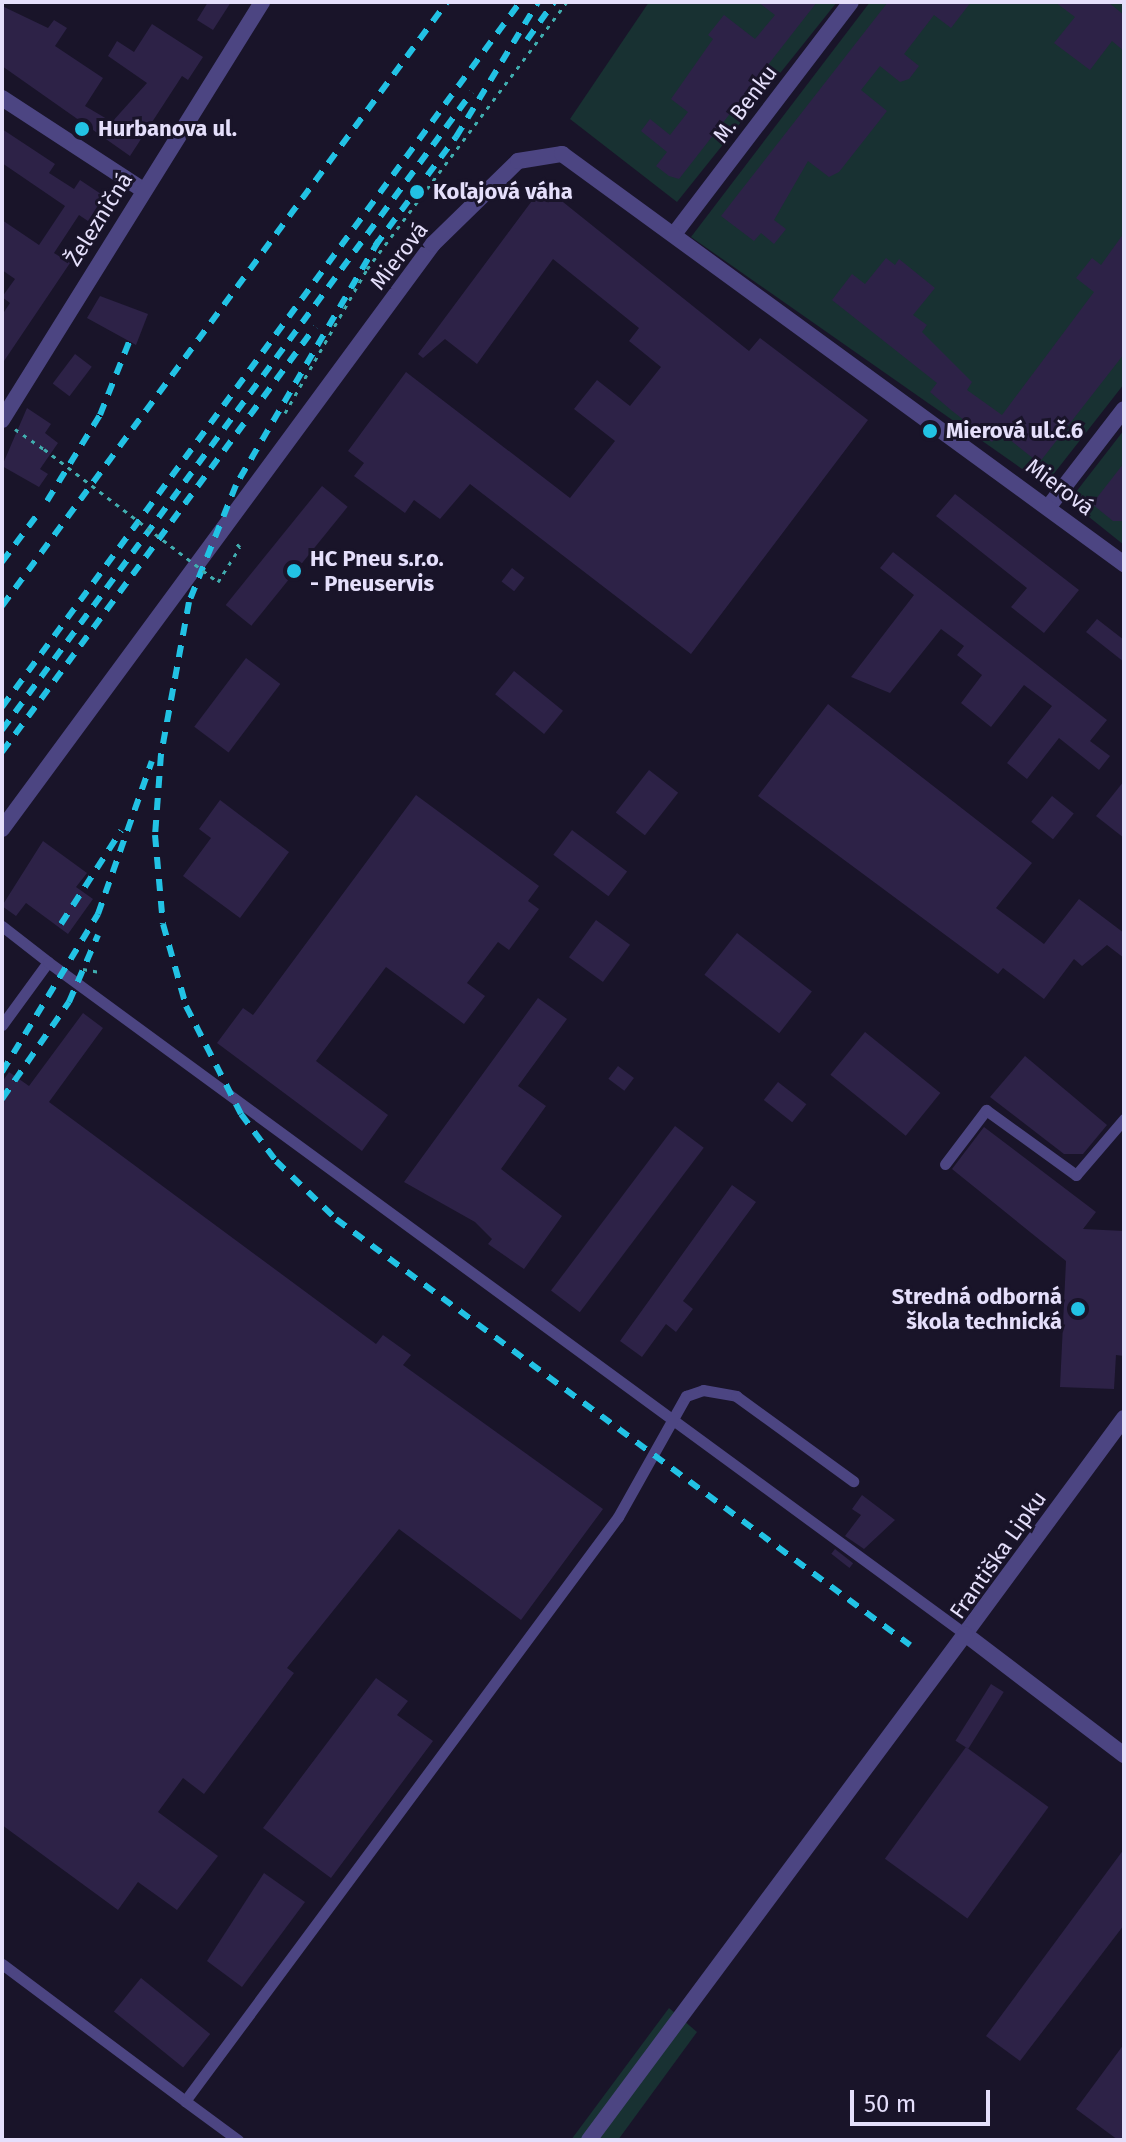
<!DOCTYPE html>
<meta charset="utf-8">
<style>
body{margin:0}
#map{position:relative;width:1126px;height:2142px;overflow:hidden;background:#191429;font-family:"Fira Sans",sans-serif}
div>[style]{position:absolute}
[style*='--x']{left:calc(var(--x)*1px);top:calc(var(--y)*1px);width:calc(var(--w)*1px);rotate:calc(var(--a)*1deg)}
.green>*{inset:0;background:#183132}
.building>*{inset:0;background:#2d2247;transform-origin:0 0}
.path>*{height:3px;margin-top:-1.5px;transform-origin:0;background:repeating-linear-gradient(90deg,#40adaf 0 4px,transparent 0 10px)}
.lane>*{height:11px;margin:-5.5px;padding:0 5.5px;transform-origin:5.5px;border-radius:5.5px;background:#4c4582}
.street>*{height:16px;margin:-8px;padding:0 8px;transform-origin:8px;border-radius:8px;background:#4c4582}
.rail>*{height:6px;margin-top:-3px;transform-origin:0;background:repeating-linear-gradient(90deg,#22c2e4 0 12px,transparent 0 22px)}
.path-bridge>*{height:3px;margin-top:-1.5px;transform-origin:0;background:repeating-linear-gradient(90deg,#40adaf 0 4px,transparent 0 10px)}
.dots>*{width:22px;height:22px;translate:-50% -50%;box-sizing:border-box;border:4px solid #191429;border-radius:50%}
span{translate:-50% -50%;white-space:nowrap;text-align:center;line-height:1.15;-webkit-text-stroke:6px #191429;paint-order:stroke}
.street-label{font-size:22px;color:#e5dffb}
.poi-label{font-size:22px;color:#e5dffb;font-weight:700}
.left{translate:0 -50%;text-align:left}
.right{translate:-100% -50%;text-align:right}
.frame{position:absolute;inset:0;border:4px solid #e5dffb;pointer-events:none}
.scale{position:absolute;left:850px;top:2090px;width:140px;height:36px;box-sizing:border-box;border:4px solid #e5dffb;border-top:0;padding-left:10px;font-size:24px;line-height:28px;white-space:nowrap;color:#e5dffb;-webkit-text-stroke:6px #191429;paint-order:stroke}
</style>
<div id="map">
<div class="green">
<div style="clip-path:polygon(649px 2px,837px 2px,677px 202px,570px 119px)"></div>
<div style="clip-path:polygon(870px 2px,1124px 2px,1124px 384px,1045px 485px,691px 237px)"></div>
<div style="clip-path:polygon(1124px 430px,1124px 545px,1069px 501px)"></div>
<div style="clip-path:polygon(669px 2008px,697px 2032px,618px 2140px,571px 2140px)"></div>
</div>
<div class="building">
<div style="clip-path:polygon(208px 2px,231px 2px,213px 30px,197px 20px)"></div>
<div style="clip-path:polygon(758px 2px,817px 2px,679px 179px,669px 176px,656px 166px,667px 152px,641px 131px,650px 119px,670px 135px,688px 112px,671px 99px,713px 39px,708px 35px,724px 15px,755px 39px,775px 15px)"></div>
<div style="clip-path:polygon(888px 2px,971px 2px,951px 28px,934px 15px,904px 54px,919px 66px,909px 79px,900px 82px,880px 66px,861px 90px,887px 111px,839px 172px,829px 177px,808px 161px,774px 220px,786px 229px,774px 244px,761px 233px,754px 241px,721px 216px)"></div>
<div style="clip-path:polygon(1055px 2px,1108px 2px,1124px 15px,1124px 51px,1112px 41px,1090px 70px,1054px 43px,1075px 17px)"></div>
<div style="clip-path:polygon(2px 6px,48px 28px,54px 20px,67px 28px,55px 46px,103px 78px,85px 106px,112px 122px,147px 83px,108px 56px,117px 41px,134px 52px,152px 24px,203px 57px,188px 80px,182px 76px,130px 156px,2px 66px)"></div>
<div style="clip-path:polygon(2px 129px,55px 164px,49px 173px,74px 189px,80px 180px,104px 196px,88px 221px,79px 215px,54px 253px,70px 263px,2px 364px,2px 315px,10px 303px,2px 297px,15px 279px,2px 270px,2px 220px,39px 245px,65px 206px,2px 163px)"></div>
<div style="clip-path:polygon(543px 186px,749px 351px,760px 338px,868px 420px,691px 654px,470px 484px,440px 519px,414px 500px,405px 513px,354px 476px,364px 463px,348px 451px,406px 372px,570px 498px,615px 441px,574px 409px,597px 380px,630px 406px,661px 367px,629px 341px,639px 328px,553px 259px,477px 364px,445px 339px,423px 358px,418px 354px)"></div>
<div style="clip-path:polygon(1124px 233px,1124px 354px,1039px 463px,1000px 432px,992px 442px,951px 410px,930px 392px,937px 383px,832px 300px,852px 274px,865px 284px,886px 258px,895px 265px,899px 259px,935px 288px,913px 315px,927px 325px,922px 332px,972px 382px,967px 390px,1002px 415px,1094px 292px,1076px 278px,1092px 258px,1101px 265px)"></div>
<div style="clip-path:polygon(100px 296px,148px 314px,136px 345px,87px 318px)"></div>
<div style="left:75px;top:354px;width:21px;height:37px;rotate:37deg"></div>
<div style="clip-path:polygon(27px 408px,51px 424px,45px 433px,58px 443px,40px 469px,48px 474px,39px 487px,2px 466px)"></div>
<div style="clip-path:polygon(1124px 463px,1124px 521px,1113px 521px,1092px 504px)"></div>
<div style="left:322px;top:486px;width:33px;height:153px;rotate:39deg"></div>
<div style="clip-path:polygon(955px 494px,1079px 590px,1044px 633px,1011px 607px,1027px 588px,936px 516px)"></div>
<div style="clip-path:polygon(893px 552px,1107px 720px,1090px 741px,1110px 756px,1099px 770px,1059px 738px,1027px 779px,1007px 763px,1052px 706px,1024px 685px,991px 727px,961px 703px,982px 675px,957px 655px,964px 646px,941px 629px,890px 693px,851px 677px,914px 595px,880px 568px)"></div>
<div style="left:512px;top:568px;width:16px;height:17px;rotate:38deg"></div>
<div style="clip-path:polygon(1097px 619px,1124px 640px,1124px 662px,1086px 632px)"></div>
<div style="left:246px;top:658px;width:43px;height:86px;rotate:37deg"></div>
<div style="left:514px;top:671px;width:63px;height:30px;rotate:39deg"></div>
<div style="clip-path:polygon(828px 704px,1032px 863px,996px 908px,1044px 944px,1079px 899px,1124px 933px,1124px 958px,1107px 945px,1082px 966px,1074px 959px,1044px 999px,1003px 968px,998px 974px,758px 796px)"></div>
<div style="left:649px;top:770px;width:37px;height:54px;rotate:38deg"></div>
<div style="clip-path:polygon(1124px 781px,1124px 838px,1096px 816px)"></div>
<div style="clip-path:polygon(416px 795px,539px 886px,528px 901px,539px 909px,509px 950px,498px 942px,467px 983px,485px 996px,464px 1024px,386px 967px,316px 1061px,388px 1115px,362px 1151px,217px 1043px,243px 1008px,253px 1015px)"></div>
<div style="left:1052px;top:796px;width:28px;height:33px;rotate:39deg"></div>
<div style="clip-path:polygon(220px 800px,289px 852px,240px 918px,183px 876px,211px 838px,199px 829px)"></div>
<div style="left:572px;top:830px;width:69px;height:31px;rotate:37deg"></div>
<div style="clip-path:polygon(43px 841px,87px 873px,76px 887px,93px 899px,68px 934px,26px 903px,16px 916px,2px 906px)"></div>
<div style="left:596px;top:920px;width:42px;height:46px;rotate:36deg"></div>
<div style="left:737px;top:933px;width:95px;height:53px;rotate:38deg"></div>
<div style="clip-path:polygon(538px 998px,567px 1019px,518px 1086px,546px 1106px,501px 1169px,562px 1216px,524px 1269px,488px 1244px,492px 1239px,475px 1222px,404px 1182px)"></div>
<div style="clip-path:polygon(83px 1013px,103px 1028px,49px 1102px,376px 1344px,383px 1335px,411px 1355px,403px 1365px,603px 1509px,521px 1620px,399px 1529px,287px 1668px,294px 1673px,204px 1794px,183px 1778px,158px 1812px,218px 1856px,177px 1910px,138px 1882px,118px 1910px,2px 1825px,2px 1082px,9px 1072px,29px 1086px)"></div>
<div style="left:865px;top:1032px;width:97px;height:55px;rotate:39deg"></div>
<div style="clip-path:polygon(1025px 1056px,1107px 1125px,1083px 1154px,1064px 1154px,990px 1097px)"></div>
<div style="left:618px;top:1066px;width:20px;height:16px;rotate:37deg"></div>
<div style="left:778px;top:1082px;width:36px;height:23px;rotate:38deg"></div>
<div style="left:675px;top:1126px;width:36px;height:206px;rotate:37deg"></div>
<div style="clip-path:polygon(984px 1127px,1096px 1212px,1083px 1229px,1124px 1231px,1124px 1356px,1116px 1355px,1114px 1389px,1060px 1387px,1066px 1261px,952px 1169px)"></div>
<div style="clip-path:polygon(732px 1185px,756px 1202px,683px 1301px,693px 1309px,676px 1332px,666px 1324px,642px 1357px,620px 1341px)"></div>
<div style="clip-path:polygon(862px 1495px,895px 1520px,864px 1549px,845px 1536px,861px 1515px,852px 1509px)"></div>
<div style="left:835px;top:1549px;width:23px;height:6px;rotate:38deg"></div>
<div style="clip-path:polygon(376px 1678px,408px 1701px,397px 1715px,433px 1741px,331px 1878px,263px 1828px)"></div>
<div style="left:991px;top:1684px;width:15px;height:67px;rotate:32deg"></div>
<div style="left:966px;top:1747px;width:102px;height:138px;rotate:36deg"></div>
<div style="clip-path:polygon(1124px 1849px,1124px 1925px,1020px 2061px,986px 2036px)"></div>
<div style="clip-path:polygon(264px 1873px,305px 1902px,242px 1987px,207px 1961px)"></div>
<div style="left:141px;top:1978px;width:89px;height:43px;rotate:39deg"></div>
<div style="clip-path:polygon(1124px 2044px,1124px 2140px,1118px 2140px,1076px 2109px)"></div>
</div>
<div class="path">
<div style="--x:285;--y:413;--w:166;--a:-60.3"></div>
<div style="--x:367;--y:269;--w:334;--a:-53.2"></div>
<div style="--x:15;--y:429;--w:35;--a:35"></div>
<div style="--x:218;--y:582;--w:41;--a:-57.8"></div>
<div style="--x:240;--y:547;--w:7;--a:-135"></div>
<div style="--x:83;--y:969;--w:17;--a:10"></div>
</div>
<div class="lane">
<div style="--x:2;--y:926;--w:58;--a:38"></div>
<div style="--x:2;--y:1025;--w:78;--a:-53.9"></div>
<div style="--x:48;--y:962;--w:1137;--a:36.23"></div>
<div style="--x:945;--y:1164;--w:68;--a:-52.8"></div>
<div style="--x:986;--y:1110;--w:111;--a:35.8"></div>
<div style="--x:1076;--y:1175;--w:74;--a:-49.4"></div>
<div style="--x:2;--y:1964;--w:229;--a:36.8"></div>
<div style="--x:185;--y:2101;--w:727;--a:-53.45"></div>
<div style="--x:618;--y:1517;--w:139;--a:-60.7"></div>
<div style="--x:686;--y:1396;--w:18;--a:-19"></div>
<div style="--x:703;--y:1390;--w:34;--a:10"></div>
<div style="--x:736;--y:1396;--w:145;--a:36"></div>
<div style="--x:185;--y:2101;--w:66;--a:36.3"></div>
</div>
<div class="street">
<div style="--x:2;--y:98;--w:168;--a:33.1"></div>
<div style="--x:675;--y:233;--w:290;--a:-52.7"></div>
<div style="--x:2;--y:420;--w:492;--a:-58.1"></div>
<div style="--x:1050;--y:505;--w:121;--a:-52.4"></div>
<div style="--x:2;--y:829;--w:727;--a:-53.62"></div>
<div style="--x:433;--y:244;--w:119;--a:-44.3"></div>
<div style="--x:518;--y:161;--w:45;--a:-9"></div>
<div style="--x:562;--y:154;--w:696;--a:36.11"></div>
<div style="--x:1124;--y:1418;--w:268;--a:126.4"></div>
<div style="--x:965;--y:1634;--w:200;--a:37.3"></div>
<div style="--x:589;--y:2140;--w:630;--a:-53.38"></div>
</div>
<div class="rail">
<div style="--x:527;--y:40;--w:47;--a:-54.6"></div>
<div style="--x:379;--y:240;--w:284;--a:120.3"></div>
<div style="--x:236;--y:485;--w:126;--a:111.9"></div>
<div style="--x:189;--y:602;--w:155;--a:100.4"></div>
<div style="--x:161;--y:754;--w:81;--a:94.2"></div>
<div style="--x:155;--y:835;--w:89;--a:84.9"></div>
<div style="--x:163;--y:924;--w:85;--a:74.3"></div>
<div style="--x:186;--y:1006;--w:121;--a:63"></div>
<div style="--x:241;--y:1114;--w:59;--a:53.3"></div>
<div style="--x:276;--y:1161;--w:83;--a:44"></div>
<div style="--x:336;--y:1219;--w:715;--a:36.58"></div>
<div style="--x:375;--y:246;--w:136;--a:-53.4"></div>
<div style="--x:456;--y:137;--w:158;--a:-58.7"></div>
<div style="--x:47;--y:501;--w:101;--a:-58.4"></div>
<div style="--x:100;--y:415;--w:79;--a:-68.3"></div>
<div style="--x:2;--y:562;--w:59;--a:-53.3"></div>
<div style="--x:2;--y:606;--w:750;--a:-53.62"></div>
<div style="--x:2;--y:707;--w:875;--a:-53.69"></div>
<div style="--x:2;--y:730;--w:792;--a:-53.62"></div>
<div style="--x:2;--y:752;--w:528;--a:-53.63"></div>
<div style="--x:61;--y:924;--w:111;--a:-57.2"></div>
<div style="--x:2;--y:1072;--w:185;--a:-58.7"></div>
<div style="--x:98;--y:914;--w:162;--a:-70.6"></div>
<div style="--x:2;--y:1099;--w:118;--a:-55.4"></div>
<div style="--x:69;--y:1002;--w:73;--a:-66.6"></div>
</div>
<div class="path-bridge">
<div style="--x:44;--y:449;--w:219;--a:37.4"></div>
</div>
<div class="dots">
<div style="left:82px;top:129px;background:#22c2e4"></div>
<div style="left:417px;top:192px;background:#22c2e4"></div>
<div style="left:930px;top:431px;background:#22c2e4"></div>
<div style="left:294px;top:571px;background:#22c2e4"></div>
<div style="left:1078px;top:1309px;background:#22c2e4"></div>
</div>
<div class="street-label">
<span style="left:745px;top:104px;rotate:-53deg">M. Benku</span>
<span style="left:99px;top:219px;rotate:-58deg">Železničná</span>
<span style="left:399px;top:256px;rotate:-52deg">Mierová</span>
<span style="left:1060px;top:487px;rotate:37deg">Mierová</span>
<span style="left:998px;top:1555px;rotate:-55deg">Františka Lipku</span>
</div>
<div class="poi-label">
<span class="left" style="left:98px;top:129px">Hurbanova ul.</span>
<span class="left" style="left:433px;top:192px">Koľajová váha</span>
<span class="left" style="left:946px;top:431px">Mierová ul.č.6</span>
<span class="left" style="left:310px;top:571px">HC Pneu s.r.o.<br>- Pneuservis</span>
<span class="right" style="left:1062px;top:1309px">Stredná odborná<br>škola technická</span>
</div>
<div class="frame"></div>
<div class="scale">50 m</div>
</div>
